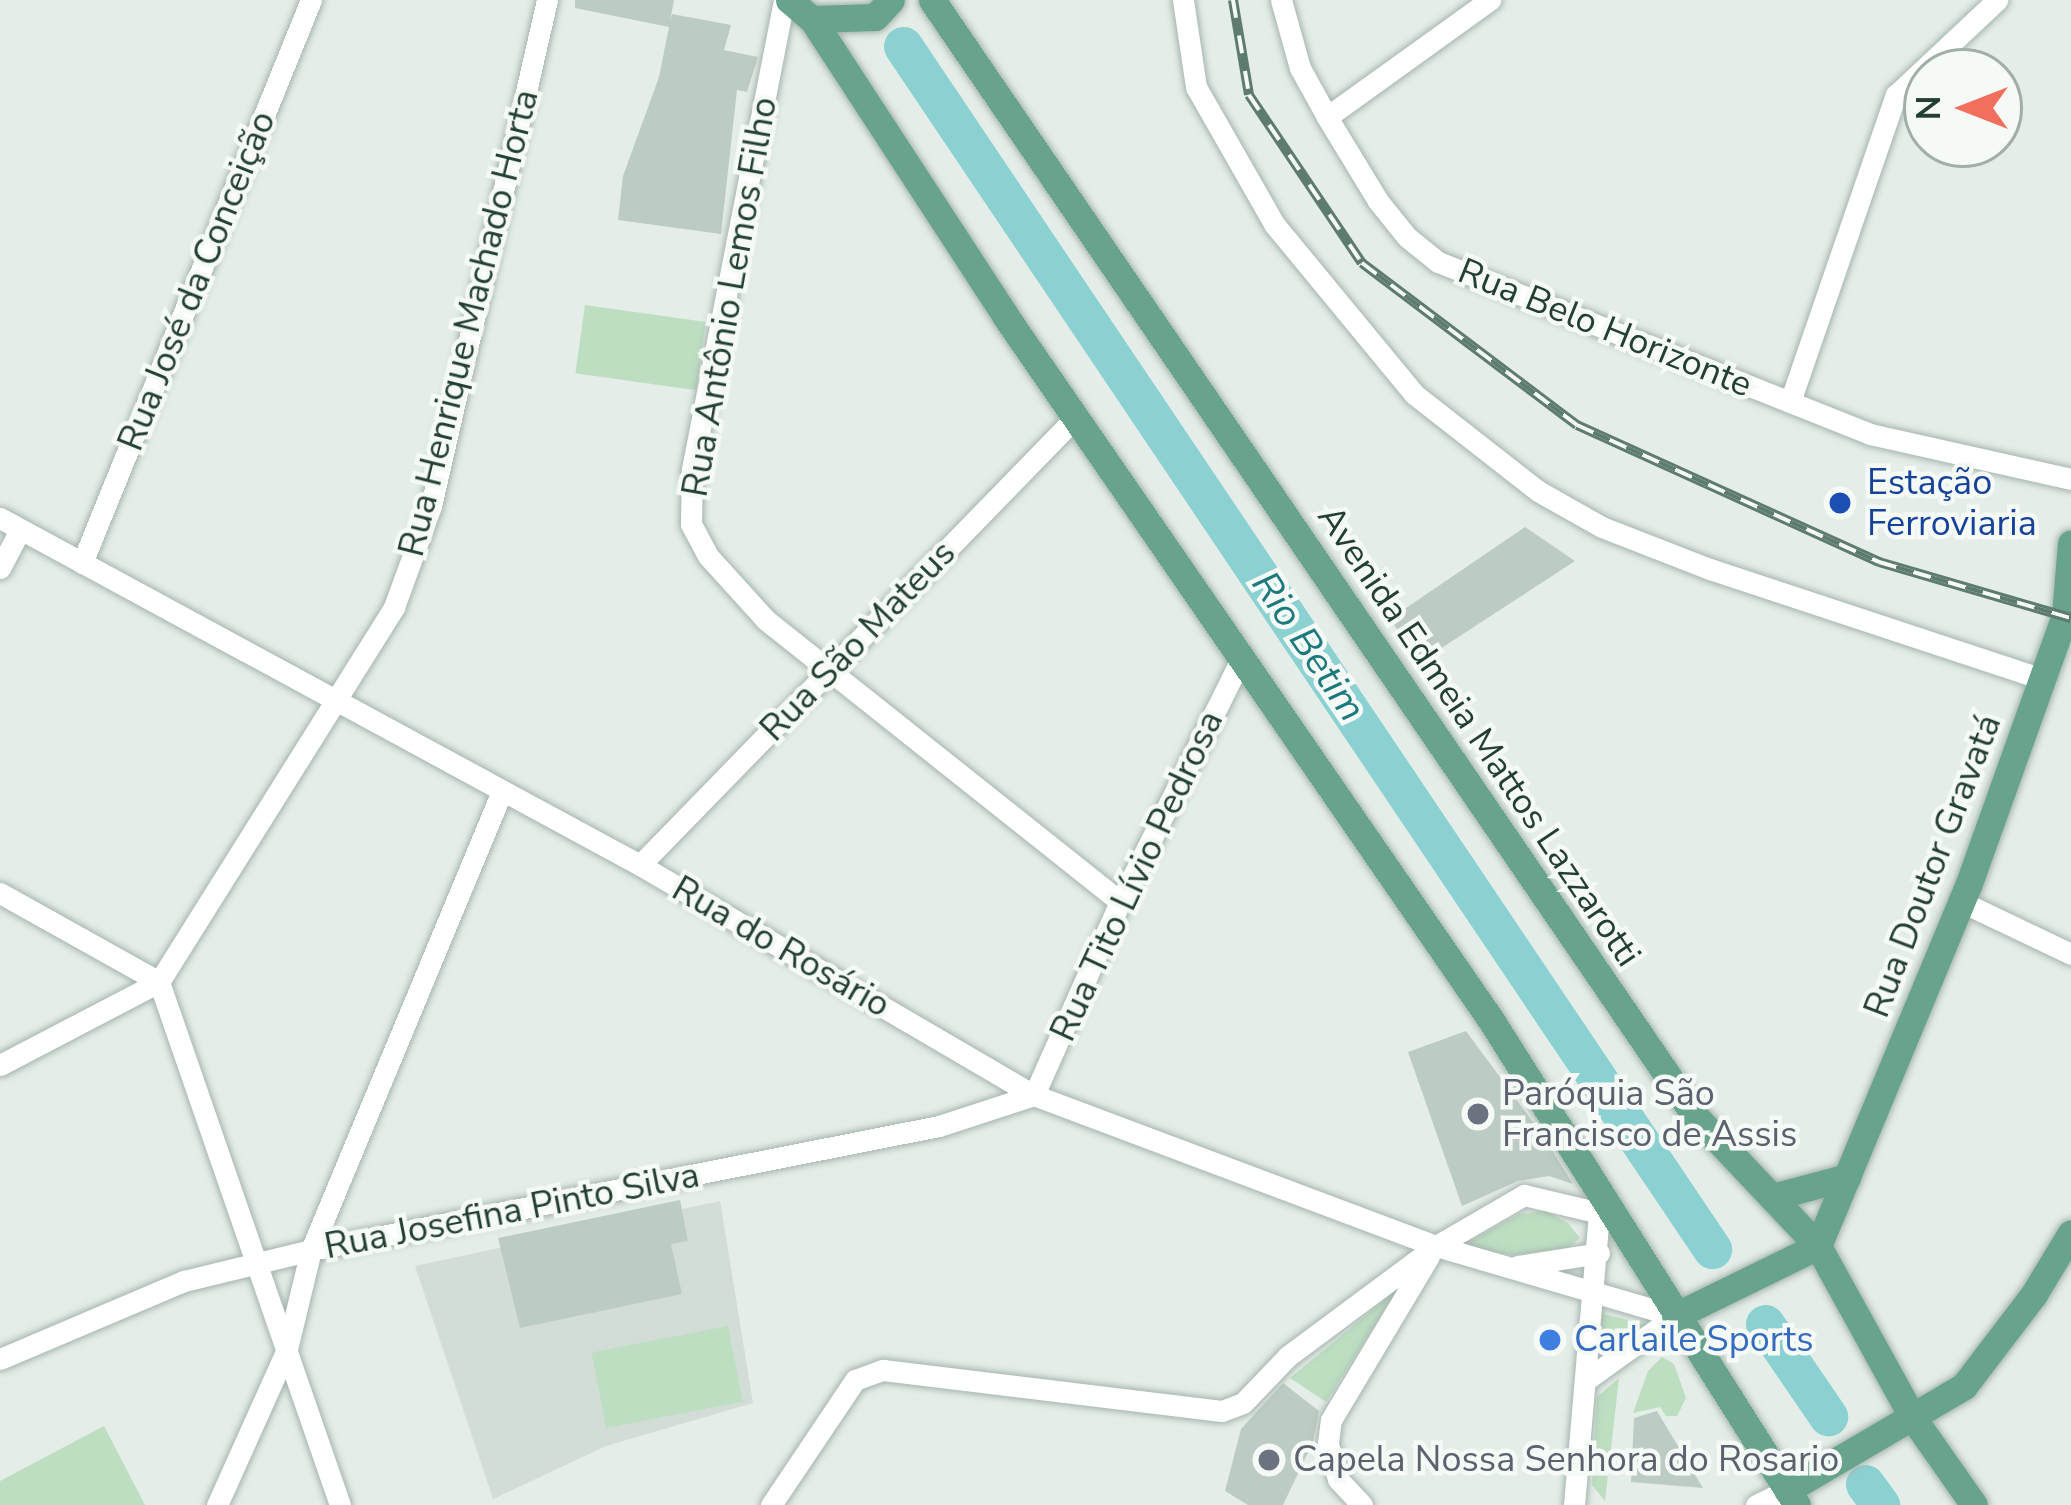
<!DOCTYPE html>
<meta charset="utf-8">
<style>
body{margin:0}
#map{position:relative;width:2071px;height:1505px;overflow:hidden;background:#e4ede8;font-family:"Nunito Sans",sans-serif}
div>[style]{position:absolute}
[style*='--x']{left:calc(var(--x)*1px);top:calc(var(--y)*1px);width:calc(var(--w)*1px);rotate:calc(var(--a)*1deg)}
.built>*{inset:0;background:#d2ddd7}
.green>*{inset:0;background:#bddec1;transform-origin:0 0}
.river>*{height:39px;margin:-19.5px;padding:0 19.5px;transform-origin:19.5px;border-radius:19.5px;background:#8cd1d2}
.building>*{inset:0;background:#bccbc3}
.roads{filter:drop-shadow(0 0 3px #a6b5ae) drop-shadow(0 0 3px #a6b5ae)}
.minor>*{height:21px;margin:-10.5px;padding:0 10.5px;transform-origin:10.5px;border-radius:10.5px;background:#fff}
.major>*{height:27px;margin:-13.5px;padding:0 13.5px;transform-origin:13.5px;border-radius:13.5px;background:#68a38c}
.rail>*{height:10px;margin-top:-5px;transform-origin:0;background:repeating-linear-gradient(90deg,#f5faf6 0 18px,#5e7b6f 0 36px);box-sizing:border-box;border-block:3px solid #5e7b6f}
.dots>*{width:33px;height:33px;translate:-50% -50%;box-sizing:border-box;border:6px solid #f5faf6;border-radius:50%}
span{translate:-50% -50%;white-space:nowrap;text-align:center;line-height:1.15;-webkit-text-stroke:9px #f5faf6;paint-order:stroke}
.street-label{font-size:36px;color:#233f34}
.transit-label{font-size:36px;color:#164399}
.left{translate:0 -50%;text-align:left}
.worship-label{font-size:36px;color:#5b616d}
.shop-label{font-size:36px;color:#366cbe}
.water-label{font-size:39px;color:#1c797c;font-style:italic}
.north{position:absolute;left:1903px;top:48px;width:120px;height:120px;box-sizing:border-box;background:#f5faf6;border:3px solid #a1afa8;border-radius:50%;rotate:270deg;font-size:33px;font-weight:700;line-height:48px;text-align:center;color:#233f34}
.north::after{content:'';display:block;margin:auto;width:42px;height:54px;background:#f26e5d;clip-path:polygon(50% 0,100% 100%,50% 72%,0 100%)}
</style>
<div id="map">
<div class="built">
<div style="clip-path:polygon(720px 1201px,753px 1403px,606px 1446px,493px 1499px,415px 1266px)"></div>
</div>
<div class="green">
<div style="left:585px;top:305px;width:122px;height:69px;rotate:8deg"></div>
<div style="clip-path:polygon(1545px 1211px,1568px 1223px,1580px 1238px,1568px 1248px,1513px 1255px,1460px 1247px,1519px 1214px)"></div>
<div style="clip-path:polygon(1397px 1290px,1326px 1402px,1290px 1378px)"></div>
<div style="clip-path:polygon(1599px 1313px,1648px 1325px,1598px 1358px)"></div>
<div style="left:728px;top:1326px;width:77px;height:139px;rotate:79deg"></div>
<div style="clip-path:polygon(1662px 1357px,1674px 1364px,1686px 1398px,1677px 1416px,1666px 1416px,1660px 1407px,1633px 1413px,1648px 1371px)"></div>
<div style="clip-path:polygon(1619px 1378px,1605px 1501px,1592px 1485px,1597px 1397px)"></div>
<div style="clip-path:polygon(104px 1426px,145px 1505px,0 1505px,0 1481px)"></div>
</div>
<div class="river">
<div style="--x:903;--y:46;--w:1450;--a:56.08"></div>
<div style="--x:1765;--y:1324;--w:112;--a:55.6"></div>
<div style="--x:1865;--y:1484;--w:26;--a:54"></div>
</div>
<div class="building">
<div style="clip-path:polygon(575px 0,674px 0,670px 21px,672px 14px,731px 25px,724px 50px,758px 57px,747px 92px,737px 90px,721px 234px,618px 220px,623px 176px,659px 77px,669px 27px,575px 8px)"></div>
<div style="clip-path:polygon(1525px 527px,1575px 561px,1420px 662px,1390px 619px)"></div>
<div style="clip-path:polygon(1466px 1031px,1544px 1137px,1573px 1184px,1549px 1176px,1518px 1181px,1462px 1206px,1408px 1052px)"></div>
<div style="clip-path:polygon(680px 1200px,688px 1241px,671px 1244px,682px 1294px,520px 1328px,498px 1238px)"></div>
<div style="clip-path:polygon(1283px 1383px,1319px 1411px,1313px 1442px,1283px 1505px,1248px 1505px,1225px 1491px,1241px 1429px)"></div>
<div style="clip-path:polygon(1657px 1411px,1703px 1488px,1631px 1482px,1634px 1418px)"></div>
</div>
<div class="roads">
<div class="minor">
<div style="--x:784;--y:0;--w:479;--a:101.1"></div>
<div style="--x:692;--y:470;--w:54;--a:91.1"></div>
<div style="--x:691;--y:524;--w:36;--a:62"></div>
<div style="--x:708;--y:556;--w:86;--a:47.8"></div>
<div style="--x:766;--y:620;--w:453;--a:38.5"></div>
<div style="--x:1183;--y:0;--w:88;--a:81.5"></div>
<div style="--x:1196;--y:87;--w:158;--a:60.3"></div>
<div style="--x:1274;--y:224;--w:220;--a:50.5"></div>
<div style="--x:1414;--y:394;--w:157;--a:38"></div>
<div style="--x:1538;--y:491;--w:73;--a:29.4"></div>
<div style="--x:1602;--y:527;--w:116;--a:21.3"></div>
<div style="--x:1710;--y:569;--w:350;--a:18.3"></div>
<div style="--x:1281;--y:0;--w:71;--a:74.4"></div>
<div style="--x:1300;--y:68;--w:56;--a:61.1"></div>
<div style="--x:1327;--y:117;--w:98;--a:58.7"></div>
<div style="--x:1378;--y:201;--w:46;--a:51.1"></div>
<div style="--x:1407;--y:237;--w:40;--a:39"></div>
<div style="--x:1438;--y:262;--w:465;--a:21.7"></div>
<div style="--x:1870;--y:434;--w:206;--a:12.6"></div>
<div style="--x:1327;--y:117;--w:201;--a:-35.7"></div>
<div style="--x:1790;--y:402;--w:325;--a:-71"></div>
<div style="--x:1896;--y:95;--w:139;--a:-43.2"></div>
<div style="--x:0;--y:518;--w:728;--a:28.47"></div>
<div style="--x:640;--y:865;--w:456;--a:30.3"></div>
<div style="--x:1034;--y:1095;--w:429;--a:20.6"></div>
<div style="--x:1436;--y:1246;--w:249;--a:16.3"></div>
<div style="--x:82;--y:563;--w:608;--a:-67.87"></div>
<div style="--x:0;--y:568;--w:43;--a:-62.2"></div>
<div style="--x:640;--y:865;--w:624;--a:-45.78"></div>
<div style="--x:0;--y:893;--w:182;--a:29.2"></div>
<div style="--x:159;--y:982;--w:553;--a:70.91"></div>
<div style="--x:1962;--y:902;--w:121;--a:25.5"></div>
<div style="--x:0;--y:1065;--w:179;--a:-27.6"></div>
<div style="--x:159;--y:982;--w:443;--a:-57.9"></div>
<div style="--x:394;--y:607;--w:108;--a:-69.9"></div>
<div style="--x:431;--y:506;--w:519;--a:-77.09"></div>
<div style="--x:1517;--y:1266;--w:83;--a:-9"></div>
<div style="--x:0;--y:1359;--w:200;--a:-23"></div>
<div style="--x:184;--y:1281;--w:131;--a:-13.7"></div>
<div style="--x:311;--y:1250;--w:640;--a:-11.17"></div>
<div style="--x:939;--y:1126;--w:100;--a:-18.1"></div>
<div style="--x:1034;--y:1095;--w:211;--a:-66"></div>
<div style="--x:1120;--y:902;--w:274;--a:-63.5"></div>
<div style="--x:1586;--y:1380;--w:110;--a:-35.7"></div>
<div style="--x:217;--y:1505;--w:171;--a:-65.8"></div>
<div style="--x:287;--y:1349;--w:102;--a:-76.4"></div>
<div style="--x:311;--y:1250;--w:496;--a:-67.4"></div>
<div style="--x:771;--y:1505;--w:151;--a:-56.1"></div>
<div style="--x:855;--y:1380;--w:30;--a:-20"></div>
<div style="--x:883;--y:1370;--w:341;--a:6.9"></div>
<div style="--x:1222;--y:1411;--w:22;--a:-21"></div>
<div style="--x:1243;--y:1403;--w:65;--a:-46.2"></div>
<div style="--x:1288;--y:1356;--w:184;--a:-36.6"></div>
<div style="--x:1436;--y:1246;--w:102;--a:-30.1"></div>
<div style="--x:1524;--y:1195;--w:78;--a:13.3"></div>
<div style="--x:1362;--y:1505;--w:35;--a:-133"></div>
<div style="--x:1338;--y:1479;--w:37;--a:-106"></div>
<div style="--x:1328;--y:1443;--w:23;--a:-83"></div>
<div style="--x:1331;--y:1420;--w:191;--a:-59.1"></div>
<div style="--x:1574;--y:1505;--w:305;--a:-85.1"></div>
<div style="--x:1756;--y:1505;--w:34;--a:-26"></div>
</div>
<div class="major">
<div style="--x:789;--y:0;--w:30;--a:40"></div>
<div style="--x:812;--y:19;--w:356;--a:56.9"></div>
<div style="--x:1006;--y:317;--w:854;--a:55.4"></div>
<div style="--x:1491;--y:1020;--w:573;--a:57.75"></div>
<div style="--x:932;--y:0;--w:1353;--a:55.63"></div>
<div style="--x:1696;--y:1117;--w:178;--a:46.6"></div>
<div style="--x:1818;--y:1246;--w:196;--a:61.1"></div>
<div style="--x:1913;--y:1418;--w:106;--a:55"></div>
<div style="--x:812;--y:19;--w:63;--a:-1.8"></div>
<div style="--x:875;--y:17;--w:23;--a:-47"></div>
<div style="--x:1772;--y:1197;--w:78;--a:-14.9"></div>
<div style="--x:1675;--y:1316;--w:159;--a:-26.1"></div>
<div style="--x:1818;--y:1246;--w:390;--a:-67.4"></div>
<div style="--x:1968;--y:886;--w:288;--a:-70.3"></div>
<div style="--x:2065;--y:615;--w:72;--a:-85.2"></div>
<div style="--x:1787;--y:1490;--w:205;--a:-30.4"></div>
<div style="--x:1964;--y:1386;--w:116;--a:-52.7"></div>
<div style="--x:2034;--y:1294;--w:71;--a:-58.8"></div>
</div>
</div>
<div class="rail">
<div style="--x:1233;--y:0;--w:96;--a:80.4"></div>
<div style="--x:1249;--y:95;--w:202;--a:56.1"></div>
<div style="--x:1362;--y:263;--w:269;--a:37"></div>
<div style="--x:1577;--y:425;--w:332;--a:24.4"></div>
<div style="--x:1879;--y:562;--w:200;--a:16.3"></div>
</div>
<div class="dots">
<div style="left:1840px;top:503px;background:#1a4fb4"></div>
<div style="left:1478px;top:1114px;background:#6b7280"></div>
<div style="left:1550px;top:1340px;background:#3f7fe0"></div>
<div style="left:1269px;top:1460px;background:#6b7280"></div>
</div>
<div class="street-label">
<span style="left:197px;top:281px;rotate:-68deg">Rua José da Conceição</span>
<span style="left:730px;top:297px;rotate:-80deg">Rua Antônio Lemos Filho</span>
<span style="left:469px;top:323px;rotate:-76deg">Rua Henrique Machado Horta</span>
<span style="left:1605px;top:328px;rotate:22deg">Rua Belo Horizonte</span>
<span style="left:858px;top:641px;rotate:-46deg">Rua São Mateus</span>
<span style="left:1479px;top:736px;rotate:56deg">Avenida Edmeia Mattos Lazzarotti</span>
<span style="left:1933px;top:866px;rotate:-69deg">Rua Doutor Gravatá</span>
<span style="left:1137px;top:876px;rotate:-65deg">Rua Tito Lívio Pedrosa</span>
<span style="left:781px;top:947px;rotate:30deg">Rua do Rosário</span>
<span style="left:512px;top:1211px;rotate:-11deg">Rua Josefina Pinto Silva</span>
</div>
<div class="transit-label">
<span class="left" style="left:1867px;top:503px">Estação<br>Ferroviaria</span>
</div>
<div class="worship-label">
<span class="left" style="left:1502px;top:1114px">Paróquia São<br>Francisco de Assis</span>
<span class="left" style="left:1293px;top:1460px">Capela Nossa Senhora do Rosario</span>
</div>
<div class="shop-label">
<span class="left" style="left:1574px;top:1340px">Carlaile Sports</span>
</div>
<div class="water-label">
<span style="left:1308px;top:647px;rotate:56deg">Rio Betim</span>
</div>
<div class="north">N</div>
</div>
